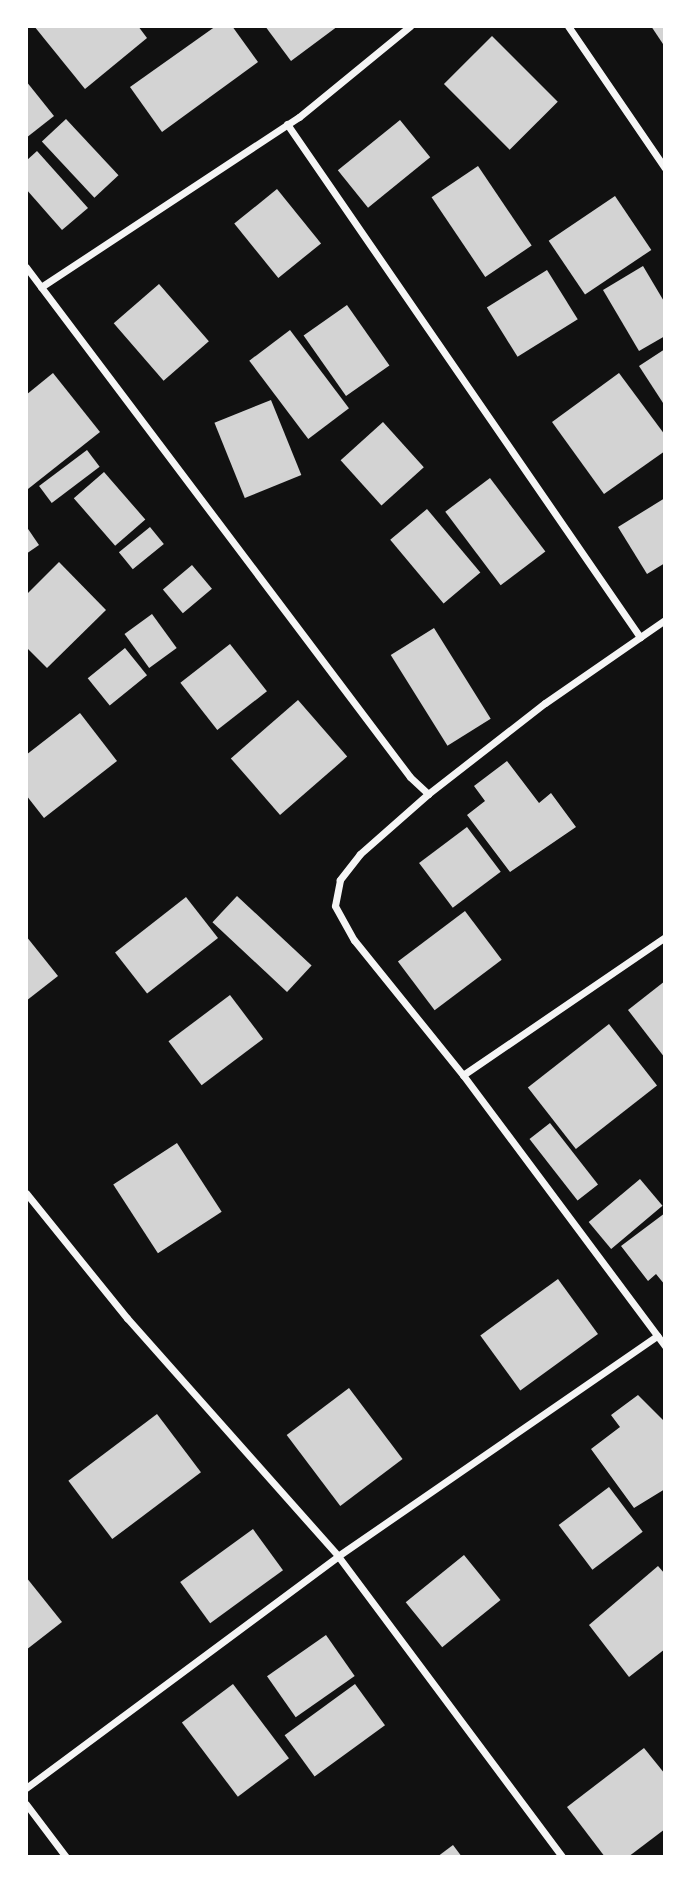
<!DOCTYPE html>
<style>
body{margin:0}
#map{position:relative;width:691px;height:1883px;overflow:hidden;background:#111;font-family:Arial,sans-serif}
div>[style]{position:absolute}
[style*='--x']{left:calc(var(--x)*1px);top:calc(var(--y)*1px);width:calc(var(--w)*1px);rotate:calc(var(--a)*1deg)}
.building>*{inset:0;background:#d3d3d3;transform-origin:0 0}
.minor>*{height:7px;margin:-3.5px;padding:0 3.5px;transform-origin:3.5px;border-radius:3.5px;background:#f5f5f5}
span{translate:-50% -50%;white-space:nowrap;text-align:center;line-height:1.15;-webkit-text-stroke:5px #fff;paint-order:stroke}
.frame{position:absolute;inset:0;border:28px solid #fff;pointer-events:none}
</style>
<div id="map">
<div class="building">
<div style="clip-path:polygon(34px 26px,138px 26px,147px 38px,85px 89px)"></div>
<div style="clip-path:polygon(216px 26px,232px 26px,258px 62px,162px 132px,130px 87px)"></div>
<div style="clip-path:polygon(265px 26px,338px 26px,291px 61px)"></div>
<div style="clip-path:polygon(651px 26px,665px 26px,665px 47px)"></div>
<div style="left:492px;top:36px;width:93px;height:68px;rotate:45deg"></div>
<div style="clip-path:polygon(26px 81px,54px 116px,26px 138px)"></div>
<div style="left:66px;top:119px;width:77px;height:33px;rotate:47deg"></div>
<div style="left:400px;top:120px;width:48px;height:80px;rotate:51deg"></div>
<div style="clip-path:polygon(37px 151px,88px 208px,62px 230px,26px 189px,26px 161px)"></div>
<div style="left:478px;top:166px;width:96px;height:56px;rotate:56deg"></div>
<div style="left:277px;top:189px;width:70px;height:55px;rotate:51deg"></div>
<div style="left:615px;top:196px;width:65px;height:80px;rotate:56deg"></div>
<div style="clip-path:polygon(643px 266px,665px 303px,665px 336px,639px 351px,603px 290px)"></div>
<div style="left:547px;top:270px;width:58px;height:71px;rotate:58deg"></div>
<div style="left:159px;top:284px;width:76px;height:60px;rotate:49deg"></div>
<div style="left:347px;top:305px;width:74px;height:53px;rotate:55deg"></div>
<div style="left:290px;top:330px;width:98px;height:51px;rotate:53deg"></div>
<div style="clip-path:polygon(665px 349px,665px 406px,639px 366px)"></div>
<div style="clip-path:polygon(53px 373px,100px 432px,28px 489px,26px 395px)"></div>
<div style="clip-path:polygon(619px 373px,665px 435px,665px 451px,604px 494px,552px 422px)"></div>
<div style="left:271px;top:400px;width:81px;height:61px;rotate:68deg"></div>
<div style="left:383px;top:422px;width:61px;height:57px;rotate:48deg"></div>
<div style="left:87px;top:450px;width:21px;height:60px;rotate:53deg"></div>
<div style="left:104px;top:472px;width:63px;height:40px;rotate:49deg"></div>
<div style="left:490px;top:478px;width:92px;height:56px;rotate:53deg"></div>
<div style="clip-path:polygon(665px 498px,665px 563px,647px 574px,618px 527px)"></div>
<div style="left:427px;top:509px;width:83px;height:48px;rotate:50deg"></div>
<div style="clip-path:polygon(26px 526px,39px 545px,26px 554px)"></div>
<div style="left:150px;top:527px;width:22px;height:40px;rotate:51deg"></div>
<div style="clip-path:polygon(59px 562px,106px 610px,47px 668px,26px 647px,26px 595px)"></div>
<div style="left:192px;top:565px;width:31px;height:38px;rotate:50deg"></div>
<div style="left:152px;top:614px;width:42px;height:34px;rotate:54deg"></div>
<div style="left:434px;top:628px;width:107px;height:51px;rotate:58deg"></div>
<div style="left:230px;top:644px;width:60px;height:63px;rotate:52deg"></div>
<div style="left:125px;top:648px;width:35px;height:48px;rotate:51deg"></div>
<div style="left:298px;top:700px;width:75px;height:89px;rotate:49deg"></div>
<div style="clip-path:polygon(80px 713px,117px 761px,44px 818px,26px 795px,26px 755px)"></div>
<div style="clip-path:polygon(507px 761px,539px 803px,551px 793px,576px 827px,510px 872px,467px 815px,485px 801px,474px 786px)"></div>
<div style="left:467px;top:827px;width:56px;height:60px;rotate:53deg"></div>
<div style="left:237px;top:896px;width:102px;height:36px;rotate:43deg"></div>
<div style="left:186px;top:897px;width:52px;height:90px;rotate:52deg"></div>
<div style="left:465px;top:911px;width:61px;height:84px;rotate:53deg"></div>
<div style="clip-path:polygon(26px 936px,58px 976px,26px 1001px)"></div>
<div style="clip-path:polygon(665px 981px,665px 1058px,628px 1010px)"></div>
<div style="left:230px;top:995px;width:55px;height:77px;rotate:53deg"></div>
<div style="left:609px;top:1024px;width:78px;height:103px;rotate:52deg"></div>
<div style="left:550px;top:1123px;width:78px;height:26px;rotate:52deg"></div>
<div style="left:177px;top:1143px;width:82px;height:76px;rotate:57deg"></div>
<div style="left:640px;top:1179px;width:35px;height:67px;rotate:50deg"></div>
<div style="clip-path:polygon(665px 1213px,665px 1285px,656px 1274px,648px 1281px,621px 1246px)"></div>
<div style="left:558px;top:1279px;width:68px;height:96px;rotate:54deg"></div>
<div style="left:349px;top:1388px;width:89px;height:78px;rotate:53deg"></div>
<div style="clip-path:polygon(638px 1395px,665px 1422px,665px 1489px,634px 1508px,591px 1449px,620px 1427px,611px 1415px)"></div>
<div style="left:157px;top:1414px;width:73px;height:111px;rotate:53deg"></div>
<div style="left:609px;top:1487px;width:56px;height:63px;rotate:53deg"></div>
<div style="left:253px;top:1529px;width:51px;height:90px;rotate:54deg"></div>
<div style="left:464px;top:1555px;width:58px;height:75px;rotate:51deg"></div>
<div style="clip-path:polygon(658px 1566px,665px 1574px,665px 1649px,629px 1677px,589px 1625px)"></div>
<div style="clip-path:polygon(26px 1577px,62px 1622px,26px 1650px)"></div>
<div style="left:326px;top:1635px;width:50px;height:72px;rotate:55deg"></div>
<div style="left:233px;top:1684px;width:93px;height:64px;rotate:53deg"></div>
<div style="left:355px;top:1684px;width:51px;height:87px;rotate:54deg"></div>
<div style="clip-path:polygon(644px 1748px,665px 1774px,665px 1829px,628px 1857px,605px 1857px,567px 1807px)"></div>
<div style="clip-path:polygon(453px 1845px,462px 1857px,437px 1857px)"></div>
</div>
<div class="minor">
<div style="--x:568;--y:26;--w:172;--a:55.7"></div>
<div style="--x:287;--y:124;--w:623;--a:55.47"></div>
<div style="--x:26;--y:267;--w:638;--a:53.02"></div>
<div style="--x:410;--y:777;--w:25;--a:43"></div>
<div style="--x:428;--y:794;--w:91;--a:138.6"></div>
<div style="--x:360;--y:854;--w:33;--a:128"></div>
<div style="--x:340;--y:880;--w:26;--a:101"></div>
<div style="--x:335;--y:906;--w:39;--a:61"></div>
<div style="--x:354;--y:940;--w:174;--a:51.1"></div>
<div style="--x:463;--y:1075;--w:338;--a:53.3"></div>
<div style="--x:41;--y:287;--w:309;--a:-33.4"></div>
<div style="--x:299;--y:117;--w:144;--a:-39.3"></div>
<div style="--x:428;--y:794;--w:148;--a:-37.9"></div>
<div style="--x:545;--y:703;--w:146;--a:-34.7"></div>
<div style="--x:463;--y:1075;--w:245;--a:-34.3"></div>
<div style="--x:26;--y:1193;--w:161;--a:51.1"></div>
<div style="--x:127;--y:1318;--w:318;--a:48.4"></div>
<div style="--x:338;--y:1556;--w:375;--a:53.3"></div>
<div style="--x:26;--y:1788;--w:389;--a:-36.6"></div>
<div style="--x:338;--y:1556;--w:388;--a:-34.6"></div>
<div style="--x:26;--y:1804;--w:66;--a:53"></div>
</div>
<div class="frame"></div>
</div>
